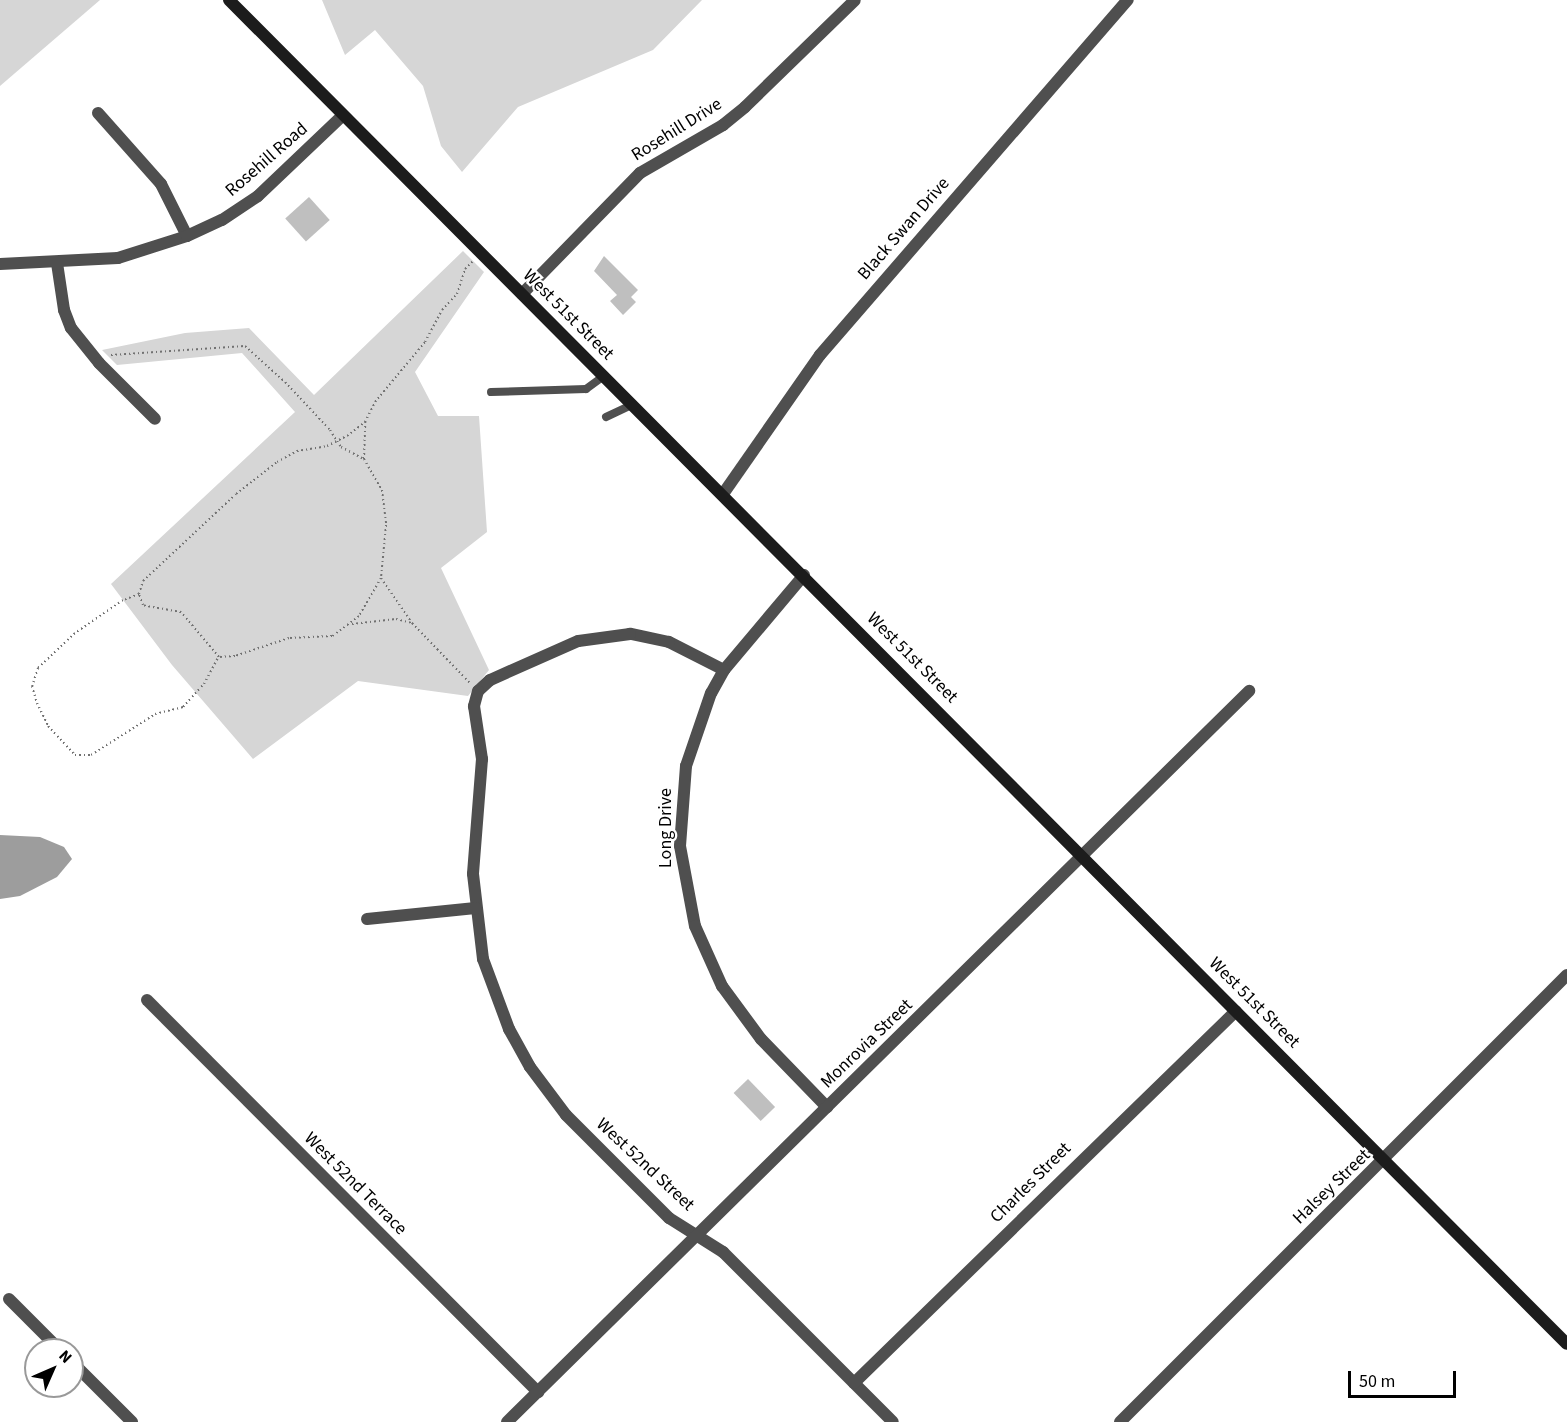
<!DOCTYPE html>
<style>
body{margin:0}
#map{position:relative;width:1567px;height:1422px;overflow:hidden;background:#fff;font-family:"Source Sans 3",sans-serif}
div>[style]{position:absolute}
[style*='--x']{left:calc(var(--x)*1px);top:calc(var(--y)*1px);width:calc(var(--w)*1px);rotate:calc(var(--a)*1deg)}
.green>*{inset:0;background:#d6d6d6}
.water>*{inset:0;background:#9d9d9d}
.building>*{inset:0;background:#bfbfbf;transform-origin:0 0}
.path>*{height:2px;margin-top:-1px;transform-origin:0;background:repeating-linear-gradient(90deg,#717171 0 1.5px,transparent 0 4.5px)}
.lane>*{height:8px;margin:-4px;padding:0 4px;transform-origin:4px;border-radius:4px;background:#4f4f4f}
.street>*{height:12px;margin:-6px;padding:0 6px;transform-origin:6px;border-radius:6px;background:#4f4f4f}
.secondary>*{height:12px;margin:-6px;padding:0 6px;transform-origin:6px;border-radius:6px;background:#1c1c1c}
span{translate:-50% -50%;white-space:nowrap;text-align:center;line-height:1.15;-webkit-text-stroke:4.5px #fff;paint-order:stroke}
.street-label{font-size:18px;color:#000}
.north{position:absolute;left:24px;top:1338px;width:60px;height:60px;box-sizing:border-box;background:#fff;border:2px solid #999;border-radius:50%;rotate:45deg;font-size:16px;font-weight:700;line-height:24px;text-align:center;color:#000}
.north::after{content:'';display:block;margin:auto;width:21px;height:27px;background:#000;clip-path:polygon(50% 0,100% 100%,50% 72%,0 100%)}
.scale{position:absolute;left:1348px;top:1371px;width:108px;height:27px;box-sizing:border-box;border:3px solid #000;border-top:0;padding-left:8px;font-size:18px;line-height:21px;white-space:nowrap;color:#000;-webkit-text-stroke:4px #fff;paint-order:stroke}
</style>
<div id="map">
<div class="green">
<div style="clip-path:polygon(0 0,100px 0,0 86px)"></div>
<div style="clip-path:polygon(322px 0,702px 0,653px 50px,518px 107px,462px 172px,441px 146px,423px 86px,375px 30px,345px 55px)"></div>
<div style="clip-path:polygon(463px 251px,484px 272px,415px 372px,438px 416px,479px 416px,487px 532px,441px 568px,489px 670px,468px 696px,358px 681px,253px 759px,172px 665px,111px 584px,295px 412px,242px 353px,117px 365px,102px 350px,185px 333px,249px 328px,314px 395px)"></div>
</div>
<div class="water">
<div style="clip-path:polygon(0 835px,40px 837px,64px 847px,72px 859px,57px 877px,20px 896px,0 899px)"></div>
</div>
<div class="building">
<div style="left:309px;top:197px;width:31px;height:32px;rotate:48deg"></div>
<div style="clip-path:polygon(604px 256px,638px 290px,631px 297px,636px 302px,623px 315px,610px 301px,617px 295px,594px 271px)"></div>
<div style="left:748px;top:1079px;width:39px;height:20px;rotate:46deg"></div>
</div>
<div class="path">
<div style="--x:111;--y:355;--w:134;--a:-3.8"></div>
<div style="--x:245;--y:346;--w:54;--a:42"></div>
<div style="--x:285;--y:382;--w:66;--a:46.8"></div>
<div style="--x:330;--y:430;--w:13;--a:58"></div>
<div style="--x:337;--y:441;--w:7;--a:56"></div>
<div style="--x:341;--y:447;--w:26;--a:28"></div>
<div style="--x:364;--y:459;--w:36;--a:60"></div>
<div style="--x:382;--y:490;--w:35;--a:83"></div>
<div style="--x:386;--y:525;--w:53;--a:95.4"></div>
<div style="--x:381;--y:578;--w:44;--a:120.1"></div>
<div style="--x:359;--y:616;--w:34;--a:143"></div>
<div style="--x:332;--y:636;--w:43;--a:177.3"></div>
<div style="--x:289;--y:638;--w:57;--a:161.6"></div>
<div style="--x:235;--y:656;--w:16;--a:176"></div>
<div style="--x:219;--y:657;--w:59;--a:-130.2"></div>
<div style="--x:181;--y:612;--w:39;--a:-170"></div>
<div style="--x:143;--y:605;--w:12;--a:-110"></div>
<div style="--x:139;--y:594;--w:14;--a:-73"></div>
<div style="--x:143;--y:581;--w:127;--a:-43.1"></div>
<div style="--x:236;--y:494;--w:52;--a:-38"></div>
<div style="--x:277;--y:462;--w:23;--a:-29"></div>
<div style="--x:297;--y:451;--w:30;--a:-9"></div>
<div style="--x:327;--y:446;--w:22;--a:-27"></div>
<div style="--x:347;--y:436;--w:23;--a:-38"></div>
<div style="--x:364;--y:459;--w:37;--a:-88"></div>
<div style="--x:365;--y:422;--w:22;--a:-63"></div>
<div style="--x:375;--y:402;--w:78;--a:-50.2"></div>
<div style="--x:425;--y:342;--w:36;--a:-62"></div>
<div style="--x:442;--y:310;--w:22;--a:-47"></div>
<div style="--x:457;--y:294;--w:26;--a:-72"></div>
<div style="--x:465;--y:269;--w:11;--a:-45"></div>
<div style="--x:381;--y:578;--w:55;--a:55.4"></div>
<div style="--x:412;--y:623;--w:83;--a:46"></div>
<div style="--x:139;--y:594;--w:17;--a:159"></div>
<div style="--x:123;--y:600;--w:58;--a:145.5"></div>
<div style="--x:75;--y:633;--w:51;--a:136.6"></div>
<div style="--x:38;--y:668;--w:19;--a:108"></div>
<div style="--x:32;--y:686;--w:18;--a:74"></div>
<div style="--x:37;--y:703;--w:25;--a:64"></div>
<div style="--x:48;--y:726;--w:40;--a:47"></div>
<div style="--x:75;--y:755;--w:16;--a:0"></div>
<div style="--x:91;--y:755;--w:76;--a:-32.6"></div>
<div style="--x:155;--y:714;--w:29;--a:-14"></div>
<div style="--x:183;--y:707;--w:31;--a:-48"></div>
<div style="--x:204;--y:684;--w:30;--a:-62"></div>
<div style="--x:352;--y:624;--w:44;--a:-6.5"></div>
<div style="--x:396;--y:619;--w:16;--a:14"></div>
</div>
<div class="lane">
<div style="--x:491;--y:392;--w:95;--a:-1.8"></div>
<div style="--x:586;--y:389;--w:22;--a:-36"></div>
<div style="--x:606;--y:417;--w:29;--a:-25"></div>
</div>
<div class="street">
<div style="--x:98;--y:113;--w:95;--a:48.4"></div>
<div style="--x:161;--y:184;--w:58;--a:63.4"></div>
<div style="--x:57;--y:263;--w:48;--a:81.5"></div>
<div style="--x:64;--y:310;--w:19;--a:69"></div>
<div style="--x:71;--y:328;--w:45;--a:51.3"></div>
<div style="--x:99;--y:363;--w:79;--a:45"></div>
<div style="--x:0;--y:264;--w:118;--a:-2.9"></div>
<div style="--x:118;--y:258;--w:72;--a:-17.7"></div>
<div style="--x:187;--y:236;--w:38;--a:-25"></div>
<div style="--x:222;--y:220;--w:43;--a:-33.7"></div>
<div style="--x:258;--y:196;--w:117;--a:-43.6"></div>
<div style="--x:522;--y:294;--w:169;--a:-45.7"></div>
<div style="--x:640;--y:173;--w:96;--a:-30"></div>
<div style="--x:723;--y:125;--w:28;--a:-39"></div>
<div style="--x:745;--y:107;--w:153;--a:-44.2"></div>
<div style="--x:723;--y:494;--w:169;--a:-55.1"></div>
<div style="--x:820;--y:355;--w:470;--a:-49.1"></div>
<div style="--x:804;--y:575;--w:124;--a:130.1"></div>
<div style="--x:724;--y:670;--w:26;--a:119"></div>
<div style="--x:711;--y:693;--w:77;--a:108.9"></div>
<div style="--x:686;--y:766;--w:80;--a:94.3"></div>
<div style="--x:680;--y:846;--w:81;--a:79.4"></div>
<div style="--x:695;--y:926;--w:66;--a:65.8"></div>
<div style="--x:722;--y:986;--w:66;--a:53.7"></div>
<div style="--x:761;--y:1039;--w:95;--a:45.9"></div>
<div style="--x:724;--y:670;--w:62;--a:-153"></div>
<div style="--x:669;--y:642;--w:40;--a:-168"></div>
<div style="--x:630;--y:634;--w:52;--a:172.3"></div>
<div style="--x:578;--y:641;--w:96;--a:156.1"></div>
<div style="--x:490;--y:680;--w:16;--a:137"></div>
<div style="--x:478;--y:691;--w:16;--a:105"></div>
<div style="--x:474;--y:706;--w:54;--a:81.4"></div>
<div style="--x:482;--y:759;--w:115;--a:94.5"></div>
<div style="--x:473;--y:874;--w:86;--a:83.3"></div>
<div style="--x:483;--y:959;--w:75;--a:69.6"></div>
<div style="--x:509;--y:1029;--w:43;--a:61.1"></div>
<div style="--x:530;--y:1067;--w:60;--a:53.1"></div>
<div style="--x:566;--y:1115;--w:146;--a:45"></div>
<div style="--x:669;--y:1218;--w:64;--a:32.2"></div>
<div style="--x:723;--y:1252;--w:240;--a:45"></div>
<div style="--x:367;--y:919;--w:109;--a:-5.8"></div>
<div style="--x:147;--y:1000;--w:554;--a:45.07"></div>
<div style="--x:9;--y:1299;--w:72;--a:45"></div>
<div style="--x:72;--y:1362;--w:85;--a:45"></div>
<div style="--x:854;--y:1383;--w:533;--a:-44.24"></div>
<div style="--x:507;--y:1422;--w:1042;--a:-44.57"></div>
<div style="--x:1120;--y:1422;--w:632;--a:-45"></div>
</div>
<div class="secondary">
<div style="--x:229;--y:0;--w:1896;--a:45.13"></div>
</div>
<div class="street-label">
<span style="left:677px;top:130px;rotate:-32deg">Rosehill Drive</span>
<span style="left:267px;top:160px;rotate:-41deg">Rosehill Road</span>
<span style="left:904px;top:229px;rotate:-49deg">Black Swan Drive</span>
<span style="left:568px;top:315px;rotate:45deg">West 51st Street</span>
<span style="left:912px;top:658px;rotate:45deg">West 51st Street</span>
<span style="left:666px;top:828px;rotate:-90deg">Long Drive</span>
<span style="left:1254px;top:1003px;rotate:45deg">West 51st Street</span>
<span style="left:867px;top:1044px;rotate:-44deg">Monrovia Street</span>
<span style="left:645px;top:1165px;rotate:43deg">West 52nd Street</span>
<span style="left:1031px;top:1183px;rotate:-45deg">Charles Street</span>
<span style="left:355px;top:1184px;rotate:45deg">West 52nd Terrace</span>
<span style="left:1332px;top:1187px;rotate:-44deg">Halsey Street</span>
</div>
<div class="north">N</div>
<div class="scale">50 m</div>
</div>
